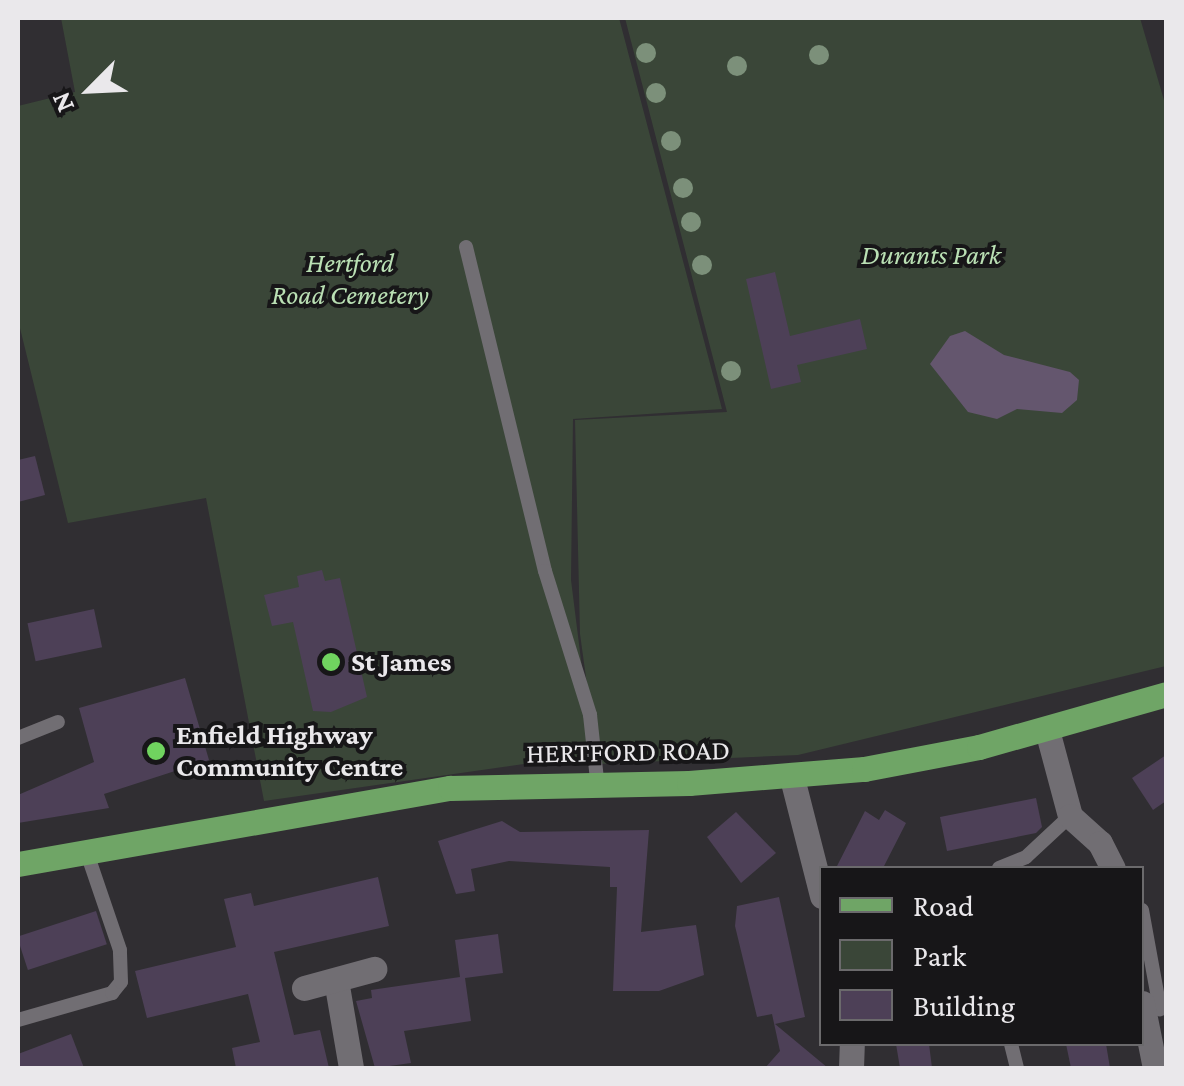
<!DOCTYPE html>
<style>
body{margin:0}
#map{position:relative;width:1184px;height:1086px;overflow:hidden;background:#302e32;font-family:"Crimson Pro",serif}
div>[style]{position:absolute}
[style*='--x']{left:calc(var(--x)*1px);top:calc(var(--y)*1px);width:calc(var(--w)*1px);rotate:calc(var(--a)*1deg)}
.green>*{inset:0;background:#3a4638}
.water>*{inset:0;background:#64566e}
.building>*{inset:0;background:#4d4057;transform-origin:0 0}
.service>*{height:14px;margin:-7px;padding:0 7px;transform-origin:7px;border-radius:7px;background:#716e73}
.minor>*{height:25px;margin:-12.5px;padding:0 12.5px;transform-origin:12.5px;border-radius:12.5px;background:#716e73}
.primary>*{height:25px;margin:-12.5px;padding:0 12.5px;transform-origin:12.5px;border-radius:12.5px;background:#6fa566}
.trees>*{width:20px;height:20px;margin:-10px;border-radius:50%;background:#7c907a}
.dots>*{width:28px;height:28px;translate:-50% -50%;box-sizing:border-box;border:5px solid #171618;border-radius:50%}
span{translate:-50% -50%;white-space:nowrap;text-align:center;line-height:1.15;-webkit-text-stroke:8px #171618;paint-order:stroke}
.park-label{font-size:28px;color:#bae0b4;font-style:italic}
.poi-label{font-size:28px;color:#eae8eb;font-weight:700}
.left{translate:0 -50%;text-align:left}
.street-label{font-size:28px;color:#eae8eb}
.frame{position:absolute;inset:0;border:20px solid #eae8eb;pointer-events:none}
.legend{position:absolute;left:819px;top:866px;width:325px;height:180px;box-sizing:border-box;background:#171618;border:2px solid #6b6a6c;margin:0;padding:12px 18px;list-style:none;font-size:30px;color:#eae8eb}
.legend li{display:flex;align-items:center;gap:20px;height:50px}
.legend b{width:50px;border:2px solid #6b6a6c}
.north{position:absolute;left:40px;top:40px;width:100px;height:100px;-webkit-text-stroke:8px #171618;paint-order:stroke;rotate:246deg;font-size:28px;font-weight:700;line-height:40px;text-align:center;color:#eae8eb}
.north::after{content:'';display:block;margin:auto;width:35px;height:45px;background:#eae8eb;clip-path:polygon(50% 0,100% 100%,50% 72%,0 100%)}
</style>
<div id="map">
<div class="green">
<div style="clip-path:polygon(61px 18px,619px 18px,722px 409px,573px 419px,571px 580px,594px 764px,524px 764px,264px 801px,206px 498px,68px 523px,18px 320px,18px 106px,75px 92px)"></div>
<div style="clip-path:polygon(625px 18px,1140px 18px,1166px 107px,1166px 666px,798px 755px,598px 764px,580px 634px,575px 420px,727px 412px)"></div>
</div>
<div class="water">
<div style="clip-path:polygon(965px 331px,1004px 355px,1070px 372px,1079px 380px,1077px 400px,1062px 413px,1017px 409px,997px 419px,968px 412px,930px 364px,950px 336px)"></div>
</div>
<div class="building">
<div style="clip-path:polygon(775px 272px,790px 336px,860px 319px,867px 349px,797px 365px,801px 382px,771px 389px,746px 279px)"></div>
<div style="clip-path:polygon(35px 456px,45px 495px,18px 502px,18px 460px)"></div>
<div style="clip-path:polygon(322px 570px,325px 581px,340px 578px,367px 697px,331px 712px,313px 711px,293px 622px,272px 626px,264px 595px,299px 587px,297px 576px)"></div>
<div style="left:94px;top:609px;width:39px;height:68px;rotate:78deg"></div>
<div style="clip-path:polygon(185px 678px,209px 760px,104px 794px,109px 808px,18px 823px,18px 795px,94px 762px,79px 708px)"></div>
<div style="clip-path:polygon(1166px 755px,1166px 801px,1153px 810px,1132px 778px)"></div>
<div style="clip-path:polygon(1036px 798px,1042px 827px,1036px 833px,947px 851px,940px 817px)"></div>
<div style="clip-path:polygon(885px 810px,906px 823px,883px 868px,836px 868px,865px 811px,879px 820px)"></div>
<div style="clip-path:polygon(736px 812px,776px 853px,741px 883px,707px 837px)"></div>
<div style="clip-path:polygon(502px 821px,520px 832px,649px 830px,641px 932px,696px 925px,704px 975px,659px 991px,613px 991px,617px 887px,610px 887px,610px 867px,509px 861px,471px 869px,475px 891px,456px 894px,438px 841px)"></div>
<div style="clip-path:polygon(378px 877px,389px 926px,274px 952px,294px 1035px,320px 1030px,329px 1068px,236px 1068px,232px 1048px,260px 1042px,248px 994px,147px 1018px,135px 971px,236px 947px,224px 899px,251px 893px,254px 906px)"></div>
<div style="clip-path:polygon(779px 897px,805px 1017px,775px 1024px,828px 1068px,765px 1068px,780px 1051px,772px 1014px,757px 1017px,735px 926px,737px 906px)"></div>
<div style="left:96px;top:911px;width:35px;height:83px;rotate:72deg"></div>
<div style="clip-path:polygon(498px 934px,503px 973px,465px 978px,471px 1021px,404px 1031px,411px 1063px,375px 1068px,356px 1001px,372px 998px,371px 990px,460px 977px,455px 940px)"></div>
<div style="clip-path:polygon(71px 1034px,84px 1068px,18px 1068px,18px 1054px)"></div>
<div style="clip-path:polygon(896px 1044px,929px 1044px,932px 1068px,900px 1068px)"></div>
<div style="clip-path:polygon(1066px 1044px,1106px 1044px,1110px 1068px,1071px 1068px)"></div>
</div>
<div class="service">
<div style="--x:466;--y:247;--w:333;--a:76.3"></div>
<div style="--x:545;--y:571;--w:151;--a:72.6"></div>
<div style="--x:590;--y:715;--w:64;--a:83.8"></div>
<div style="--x:18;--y:738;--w:43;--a:-21.8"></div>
<div style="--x:999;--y:868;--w:29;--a:-22"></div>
<div style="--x:1026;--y:857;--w:60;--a:-43"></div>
<div style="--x:1142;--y:910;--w:101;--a:79.7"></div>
<div style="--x:18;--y:1020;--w:98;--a:-16"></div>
<div style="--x:112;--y:993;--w:14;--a:-51"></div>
<div style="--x:121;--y:982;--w:32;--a:-92"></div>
<div style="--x:120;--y:950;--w:106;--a:-108.8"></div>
<div style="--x:1011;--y:1044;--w:25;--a:76"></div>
</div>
<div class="minor">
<div style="--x:1047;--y:730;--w:89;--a:75"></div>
<div style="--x:1070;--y:816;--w:40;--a:42"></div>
<div style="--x:1100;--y:843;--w:28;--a:63"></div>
<div style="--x:792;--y:778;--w:122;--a:75.7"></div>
<div style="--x:336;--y:980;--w:89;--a:80.3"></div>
<div style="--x:304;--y:988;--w:73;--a:-15.2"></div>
<div style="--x:1142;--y:1003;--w:66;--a:78.7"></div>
<div style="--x:851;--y:1068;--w:24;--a:-88"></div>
</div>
<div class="primary">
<div style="--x:18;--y:864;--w:439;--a:-10"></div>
<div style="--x:450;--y:788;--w:239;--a:-1.2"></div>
<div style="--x:689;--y:783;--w:176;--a:-4.6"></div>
<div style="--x:864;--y:769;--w:117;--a:-10.8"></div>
<div style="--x:979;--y:747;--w:194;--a:-15.8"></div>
</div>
<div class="trees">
<div style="left:646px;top:53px"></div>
<div style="left:819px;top:55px"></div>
<div style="left:737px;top:66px"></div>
<div style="left:656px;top:93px"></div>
<div style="left:671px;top:141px"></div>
<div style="left:683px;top:188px"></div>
<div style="left:691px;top:222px"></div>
<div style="left:702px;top:265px"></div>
<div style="left:731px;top:371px"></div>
</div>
<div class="dots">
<div style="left:331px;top:662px;background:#70d35f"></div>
<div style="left:156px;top:751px;background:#70d35f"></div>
</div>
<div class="park-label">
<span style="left:931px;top:255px">Durants Park</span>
<span style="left:350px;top:279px">Hertford<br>Road Cemetery</span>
</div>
<div class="poi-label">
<span class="left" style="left:351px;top:662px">St James</span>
<span class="left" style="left:176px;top:751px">Enfield Highway<br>Community Centre</span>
</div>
<div class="street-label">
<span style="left:628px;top:752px;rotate:-1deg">HERTFORD ROAD</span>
</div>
<div class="frame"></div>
<ul class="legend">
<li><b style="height:12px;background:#6fa566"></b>Road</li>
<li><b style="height:28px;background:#3a4638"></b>Park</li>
<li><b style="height:28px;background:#4d4057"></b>Building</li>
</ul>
<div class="north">N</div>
</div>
